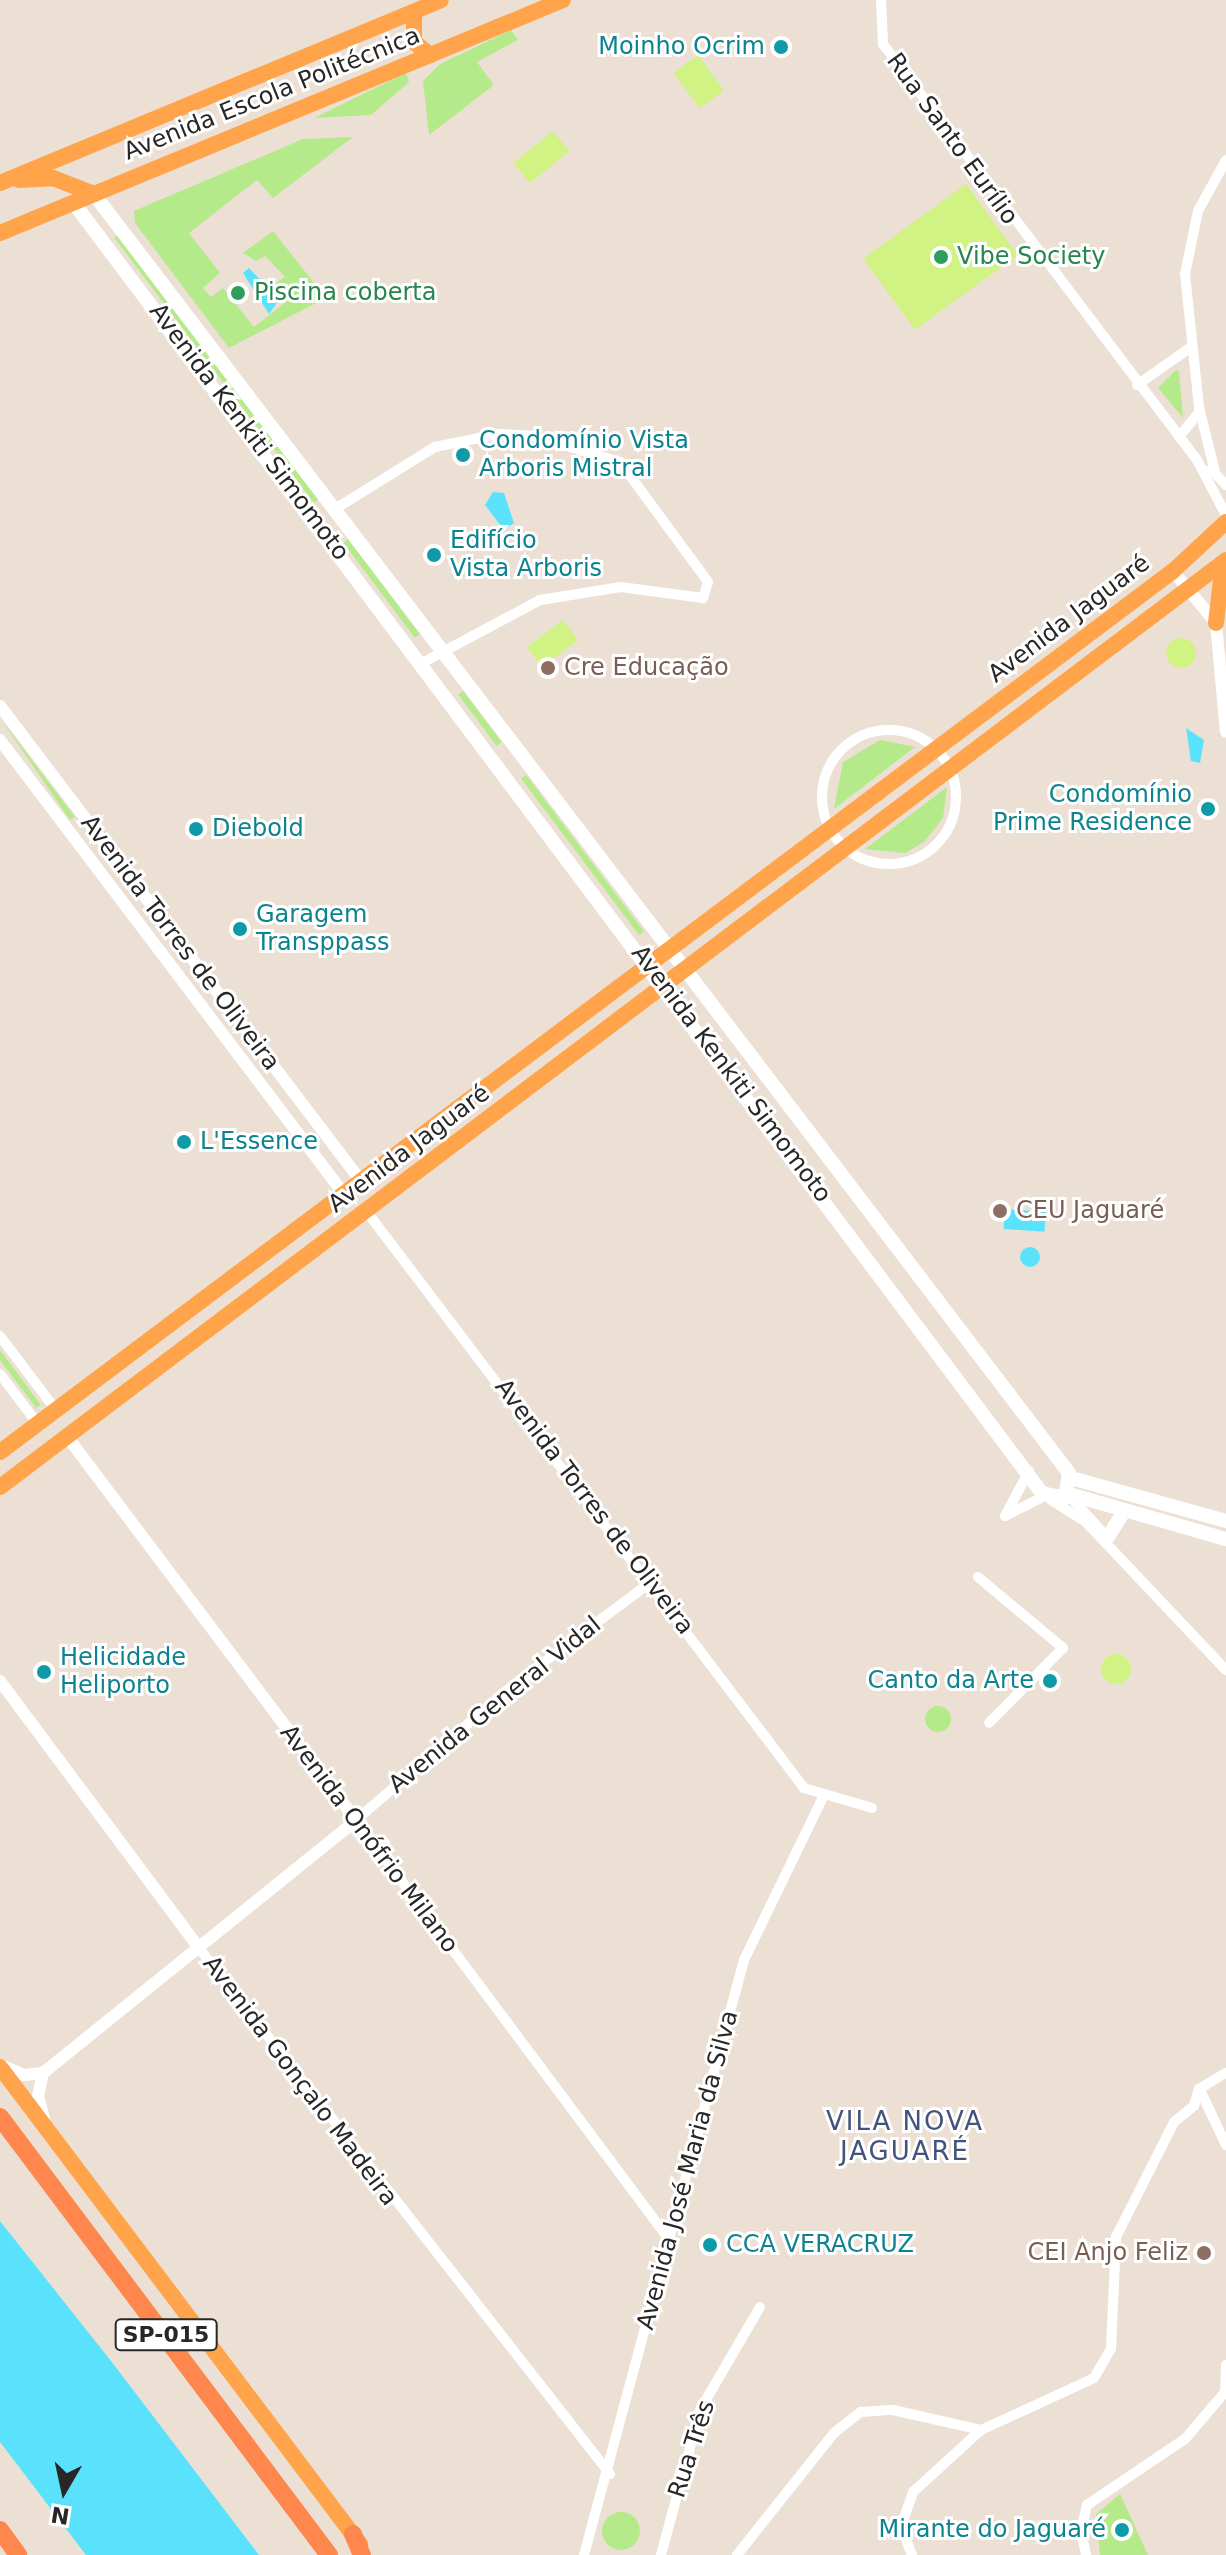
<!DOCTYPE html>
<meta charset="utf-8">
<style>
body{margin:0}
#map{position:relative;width:1226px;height:2555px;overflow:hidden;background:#ece0d5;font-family:"DejaVu Sans",sans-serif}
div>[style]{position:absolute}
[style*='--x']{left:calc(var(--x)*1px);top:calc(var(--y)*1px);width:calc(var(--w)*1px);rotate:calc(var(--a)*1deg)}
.green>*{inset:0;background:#b5ea8a;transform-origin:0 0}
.round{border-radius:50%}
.pitch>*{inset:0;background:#d0f384;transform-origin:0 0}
.water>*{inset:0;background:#5ae2fc;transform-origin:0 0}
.minor>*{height:10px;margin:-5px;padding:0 5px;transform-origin:5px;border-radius:5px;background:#fff}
.minor>.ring{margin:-5px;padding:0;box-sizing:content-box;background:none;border:10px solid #fff;border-radius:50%}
.tertiary>*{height:12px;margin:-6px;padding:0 6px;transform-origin:6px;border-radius:6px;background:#fff}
.secondary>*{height:14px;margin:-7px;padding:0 7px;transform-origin:7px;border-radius:7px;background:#fff}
.trunk>*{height:16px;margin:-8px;padding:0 8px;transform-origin:8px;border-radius:8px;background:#ffa44a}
.motorway>*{height:18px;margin:-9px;padding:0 9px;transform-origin:9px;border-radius:9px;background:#ff874d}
.dots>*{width:22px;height:22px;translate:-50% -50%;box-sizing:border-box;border:4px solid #fff;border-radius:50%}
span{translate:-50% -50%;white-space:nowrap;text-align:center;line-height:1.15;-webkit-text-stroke:6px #fff;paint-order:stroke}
.shield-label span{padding:2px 6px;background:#fff;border:2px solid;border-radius:6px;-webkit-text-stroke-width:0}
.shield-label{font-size:22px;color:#272727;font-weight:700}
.culture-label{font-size:24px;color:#0d838f}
.right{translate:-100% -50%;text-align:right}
.left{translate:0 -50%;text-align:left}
.street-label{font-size:24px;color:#272727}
.leisure-label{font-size:24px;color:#27864d}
.education-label{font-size:24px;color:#785e54}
.neighbourhood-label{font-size:26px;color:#43537b;letter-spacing:2px}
.north{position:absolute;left:24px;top:2451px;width:80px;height:80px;-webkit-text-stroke:6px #fff;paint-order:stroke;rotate:189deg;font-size:22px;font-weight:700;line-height:32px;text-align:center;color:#272727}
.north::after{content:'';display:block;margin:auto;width:28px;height:36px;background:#272727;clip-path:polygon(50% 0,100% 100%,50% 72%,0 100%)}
</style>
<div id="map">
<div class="green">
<div style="clip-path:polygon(511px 30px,518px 40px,477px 62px,494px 85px,429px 135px,423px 81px,440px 64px)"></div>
<div style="clip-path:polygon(406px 73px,409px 82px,371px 115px,314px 118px)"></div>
<div style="clip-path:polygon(353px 137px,273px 198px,257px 180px,189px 233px,220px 273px,203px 288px,211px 297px,223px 288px,254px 327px,291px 298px,274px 284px,285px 277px,265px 256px,256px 261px,243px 253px,273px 231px,326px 298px,229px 348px,135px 223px,134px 211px,303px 139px)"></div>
<div style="left:119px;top:234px;width:332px;height:6px;rotate:53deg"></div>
<div style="clip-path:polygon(1176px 370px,1179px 371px,1183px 418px,1158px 388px)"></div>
<div style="left:348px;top:539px;width:119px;height:6px;rotate:53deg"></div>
<div style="left:463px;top:691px;width:64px;height:6px;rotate:53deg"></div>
<div style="clip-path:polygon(0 718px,75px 817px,70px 820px)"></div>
<div style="clip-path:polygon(880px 740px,915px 747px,834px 809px,843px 762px)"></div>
<div style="left:526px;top:775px;width:196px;height:6px;rotate:53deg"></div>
<div style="clip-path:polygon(947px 787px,943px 818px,924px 842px,905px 853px,865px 849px)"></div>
<div style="clip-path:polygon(0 1350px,41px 1405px,36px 1408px,0 1360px)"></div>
<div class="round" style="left:925px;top:1706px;width:26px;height:26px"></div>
<div style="clip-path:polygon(1120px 2494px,1148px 2555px,1100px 2555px,1096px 2514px)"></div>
<div class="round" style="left:602px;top:2512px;width:38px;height:38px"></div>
</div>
<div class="pitch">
<div style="left:698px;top:55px;width:44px;height:30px;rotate:54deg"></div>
<div style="left:553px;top:131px;width:26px;height:51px;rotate:51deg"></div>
<div style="left:966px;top:184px;width:88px;height:127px;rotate:54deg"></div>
<div style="left:563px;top:620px;width:25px;height:45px;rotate:53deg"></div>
<div class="round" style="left:1166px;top:638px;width:30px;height:30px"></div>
<div class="round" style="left:1101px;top:1654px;width:30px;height:30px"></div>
</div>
<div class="water">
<div style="clip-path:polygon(249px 268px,279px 300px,269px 314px,243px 273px)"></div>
<div style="clip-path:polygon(493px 492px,504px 493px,514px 523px,504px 530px,485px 505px)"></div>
<div style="clip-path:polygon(1186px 728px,1204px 740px,1200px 763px,1191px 761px)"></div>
<div style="left:1005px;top:1209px;width:41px;height:20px;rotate:4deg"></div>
<div class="round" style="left:1020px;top:1247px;width:20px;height:20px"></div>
<div style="clip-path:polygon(0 2221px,111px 2361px,259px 2555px,86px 2555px,0 2442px)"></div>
</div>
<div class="minor">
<div style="--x:881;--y:0;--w:44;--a:87.4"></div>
<div style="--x:883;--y:44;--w:521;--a:52.95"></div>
<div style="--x:1197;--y:460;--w:62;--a:62.2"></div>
<div style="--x:1137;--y:385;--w:66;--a:-35.1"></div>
<div style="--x:1179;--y:437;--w:33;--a:-51"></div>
<div style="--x:1211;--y:469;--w:22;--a:47"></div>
<div style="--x:1215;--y:472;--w:67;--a:-103.8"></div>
<div style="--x:1199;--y:407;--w:134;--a:-96"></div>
<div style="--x:1185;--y:274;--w:64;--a:-78.3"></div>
<div style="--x:1198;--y:211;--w:58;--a:-61.2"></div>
<div style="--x:335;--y:509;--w:118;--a:-31.8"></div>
<div style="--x:435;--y:447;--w:64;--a:-11.7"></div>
<div style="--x:498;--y:434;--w:35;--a:3"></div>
<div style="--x:533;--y:436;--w:91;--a:16.6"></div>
<div style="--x:620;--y:462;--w:149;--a:53.7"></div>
<div style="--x:708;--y:582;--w:17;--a:107"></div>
<div style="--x:703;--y:598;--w:83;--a:-172.4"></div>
<div style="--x:621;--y:587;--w:82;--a:170.9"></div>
<div style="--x:540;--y:600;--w:134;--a:151.9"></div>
<div class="ring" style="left:822px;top:730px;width:124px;height:124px"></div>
<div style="--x:367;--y:1212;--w:723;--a:52.81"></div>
<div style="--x:804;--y:1788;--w:71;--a:16.4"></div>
<div style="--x:0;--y:1336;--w:93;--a:52.9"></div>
<div style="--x:0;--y:1374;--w:63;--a:52.8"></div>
<div style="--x:1072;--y:1499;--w:54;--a:47.2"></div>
<div style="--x:1051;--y:1500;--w:40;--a:32"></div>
<div style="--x:1085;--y:1521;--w:205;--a:46.6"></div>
<div style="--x:1005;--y:1516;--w:51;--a:-61.9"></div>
<div style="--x:1005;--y:1516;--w:45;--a:-26.6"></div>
<div style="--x:978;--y:1577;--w:111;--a:39.9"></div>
<div style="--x:1063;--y:1648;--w:105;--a:134.6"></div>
<div style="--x:651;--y:1582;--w:174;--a:143.2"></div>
<div style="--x:512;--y:1686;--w:206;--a:139.3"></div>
<div style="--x:356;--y:1820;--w:527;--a:53.26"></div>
<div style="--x:198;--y:1947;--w:669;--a:51.98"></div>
<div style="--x:1200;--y:2090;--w:61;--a:64.7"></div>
<div style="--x:1225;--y:2394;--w:29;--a:-88"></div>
<div style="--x:584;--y:2555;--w:616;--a:-74.95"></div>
<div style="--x:744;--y:1960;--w:181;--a:-64.1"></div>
<div style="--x:661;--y:2555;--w:150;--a:-74.9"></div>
<div style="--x:700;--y:2410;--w:119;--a:-59.8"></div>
<div style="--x:737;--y:2555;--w:157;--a:-51.5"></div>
<div style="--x:835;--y:2432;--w:33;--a:-38"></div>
<div style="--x:861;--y:2412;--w:32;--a:-4"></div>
<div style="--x:893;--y:2410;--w:90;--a:12.8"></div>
<div style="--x:981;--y:2430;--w:124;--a:-24.7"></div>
<div style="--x:1094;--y:2378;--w:34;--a:-60"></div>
<div style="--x:1111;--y:2349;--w:112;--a:-87.4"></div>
<div style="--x:1116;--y:2237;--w:129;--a:-63.2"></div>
<div style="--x:1174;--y:2122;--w:26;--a:-39"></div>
<div style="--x:1194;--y:2106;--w:18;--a:-74"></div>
<div style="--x:1199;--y:2089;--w:31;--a:-31"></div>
<div style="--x:912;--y:2555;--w:30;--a:-111"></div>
<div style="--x:901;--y:2527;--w:37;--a:-71"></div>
<div style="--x:913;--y:2492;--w:92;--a:-42.4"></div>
<div style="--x:1086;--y:2555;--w:25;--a:-102"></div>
<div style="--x:1081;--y:2531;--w:27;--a:-77"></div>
<div style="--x:1087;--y:2505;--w:118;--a:-34"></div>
<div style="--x:1185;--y:2439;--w:63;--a:-49.5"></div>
</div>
<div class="tertiary">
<div style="--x:1173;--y:571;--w:67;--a:50.4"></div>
<div style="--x:1216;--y:623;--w:109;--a:84.8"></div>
<div style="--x:0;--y:706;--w:597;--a:52.77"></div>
<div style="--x:0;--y:740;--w:570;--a:52.85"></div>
<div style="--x:0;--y:1681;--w:332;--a:53.3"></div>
<div style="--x:3;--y:2066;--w:23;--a:23"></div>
<div style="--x:24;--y:2075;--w:19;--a:-6"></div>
<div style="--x:43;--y:2073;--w:402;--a:-38.9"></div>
<div style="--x:356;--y:1820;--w:480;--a:-127"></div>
<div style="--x:43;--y:2073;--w:24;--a:102"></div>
<div style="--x:38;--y:2096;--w:24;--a:75"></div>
</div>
<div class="secondary">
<div style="--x:73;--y:202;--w:1614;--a:53.11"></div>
<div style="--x:1042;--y:1493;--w:24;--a:12"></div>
<div style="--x:1065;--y:1498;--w:25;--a:-81"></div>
<div style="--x:1069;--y:1473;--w:1608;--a:-127.32"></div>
<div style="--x:1071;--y:1478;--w:161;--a:15.5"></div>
<div style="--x:1069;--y:1494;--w:163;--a:16"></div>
<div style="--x:1108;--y:1537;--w:31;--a:-58"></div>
</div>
<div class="trunk">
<div style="--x:414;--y:12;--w:30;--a:90"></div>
<div style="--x:414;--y:42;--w:21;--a:39"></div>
<div style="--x:19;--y:180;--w:34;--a:-3"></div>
<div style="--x:53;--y:178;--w:44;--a:21.3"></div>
<div style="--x:0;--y:183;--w:477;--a:-22.5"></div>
<div style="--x:0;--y:233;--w:609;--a:-22.48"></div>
<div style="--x:1216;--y:623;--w:60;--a:-83.3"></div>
<div style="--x:0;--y:1452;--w:1467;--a:-36.91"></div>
<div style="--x:1173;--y:571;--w:72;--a:-42.8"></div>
<div style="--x:0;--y:1487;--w:1537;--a:-37.09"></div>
<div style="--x:0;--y:2067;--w:598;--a:52.96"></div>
</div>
<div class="motorway">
<div style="--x:0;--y:2117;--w:548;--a:53.09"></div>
<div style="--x:0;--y:2530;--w:31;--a:54"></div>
<div style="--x:353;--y:2534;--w:23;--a:67"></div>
</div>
<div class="dots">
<div style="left:781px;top:47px;background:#0f9aa8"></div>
<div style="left:941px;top:257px;background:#2e9e5b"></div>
<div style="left:238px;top:293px;background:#2e9e5b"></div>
<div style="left:463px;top:455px;background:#0f9aa8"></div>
<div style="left:434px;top:555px;background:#0f9aa8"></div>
<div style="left:548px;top:668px;background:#8d6e63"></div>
<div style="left:1208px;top:809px;background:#0f9aa8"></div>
<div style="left:196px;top:829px;background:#0f9aa8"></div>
<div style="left:240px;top:929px;background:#0f9aa8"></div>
<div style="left:184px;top:1142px;background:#0f9aa8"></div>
<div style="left:1000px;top:1211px;background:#8d6e63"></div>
<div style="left:44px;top:1672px;background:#0f9aa8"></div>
<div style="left:1050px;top:1681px;background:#0f9aa8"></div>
<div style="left:710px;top:2245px;background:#0f9aa8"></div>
<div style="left:1204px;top:2253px;background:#8d6e63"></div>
<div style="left:1122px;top:2530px;background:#0f9aa8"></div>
</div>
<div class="shield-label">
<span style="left:166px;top:2335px">SP-015</span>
</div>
<div class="culture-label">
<span class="right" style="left:765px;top:47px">Moinho Ocrim</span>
<span class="left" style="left:479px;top:455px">Condomínio Vista<br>Arboris Mistral</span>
<span class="left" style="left:450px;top:555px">Edifício<br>Vista Arboris</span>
<span class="right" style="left:1192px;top:809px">Condomínio<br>Prime Residence</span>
<span class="left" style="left:212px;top:829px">Diebold</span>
<span class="left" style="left:256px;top:929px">Garagem<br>Transppass</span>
<span class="left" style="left:200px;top:1142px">L'Essence</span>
<span class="left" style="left:60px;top:1672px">Helicidade<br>Heliporto</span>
<span class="right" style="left:1034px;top:1681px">Canto da Arte</span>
<span class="left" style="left:726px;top:2245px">CCA VERACRUZ</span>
<span class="right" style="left:1106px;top:2530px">Mirante do Jaguaré</span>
</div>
<div class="street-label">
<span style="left:272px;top:94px;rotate:-22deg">Avenida Escola Politécnica</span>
<span style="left:952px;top:139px;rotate:54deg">Rua Santo Eurílio</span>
<span style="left:249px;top:432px;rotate:53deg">Avenida Kenkiti Simomoto</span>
<span style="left:1069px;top:619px;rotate:-37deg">Avenida Jaguaré</span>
<span style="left:180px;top:943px;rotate:53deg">Avenida Torres de Oliveira</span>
<span style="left:731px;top:1074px;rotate:53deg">Avenida Kenkiti Simomoto</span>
<span style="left:409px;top:1149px;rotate:-37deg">Avenida Jaguaré</span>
<span style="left:594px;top:1507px;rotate:53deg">Avenida Torres de Oliveira</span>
<span style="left:495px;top:1705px;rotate:-39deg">Avenida General Vidal</span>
<span style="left:369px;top:1839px;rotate:53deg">Avenida Onófrio Milano</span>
<span style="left:300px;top:2081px;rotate:53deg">Avenida Gonçalo Madeira</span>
<span style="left:688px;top:2170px;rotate:-75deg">Avenida José Maria da Silva</span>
<span style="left:692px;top:2449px;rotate:-72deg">Rua Três</span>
</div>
<div class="leisure-label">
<span class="left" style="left:957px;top:257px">Vibe Society</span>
<span class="left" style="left:254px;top:293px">Piscina coberta</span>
</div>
<div class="education-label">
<span class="left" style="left:564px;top:668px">Cre Educação</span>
<span class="left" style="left:1016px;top:1211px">CEU Jaguaré</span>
<span class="right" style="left:1188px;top:2253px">CEI Anjo Feliz</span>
</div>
<div class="neighbourhood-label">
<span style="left:905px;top:2137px">VILA NOVA<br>JAGUARÉ</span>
</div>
<div class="north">N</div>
</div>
